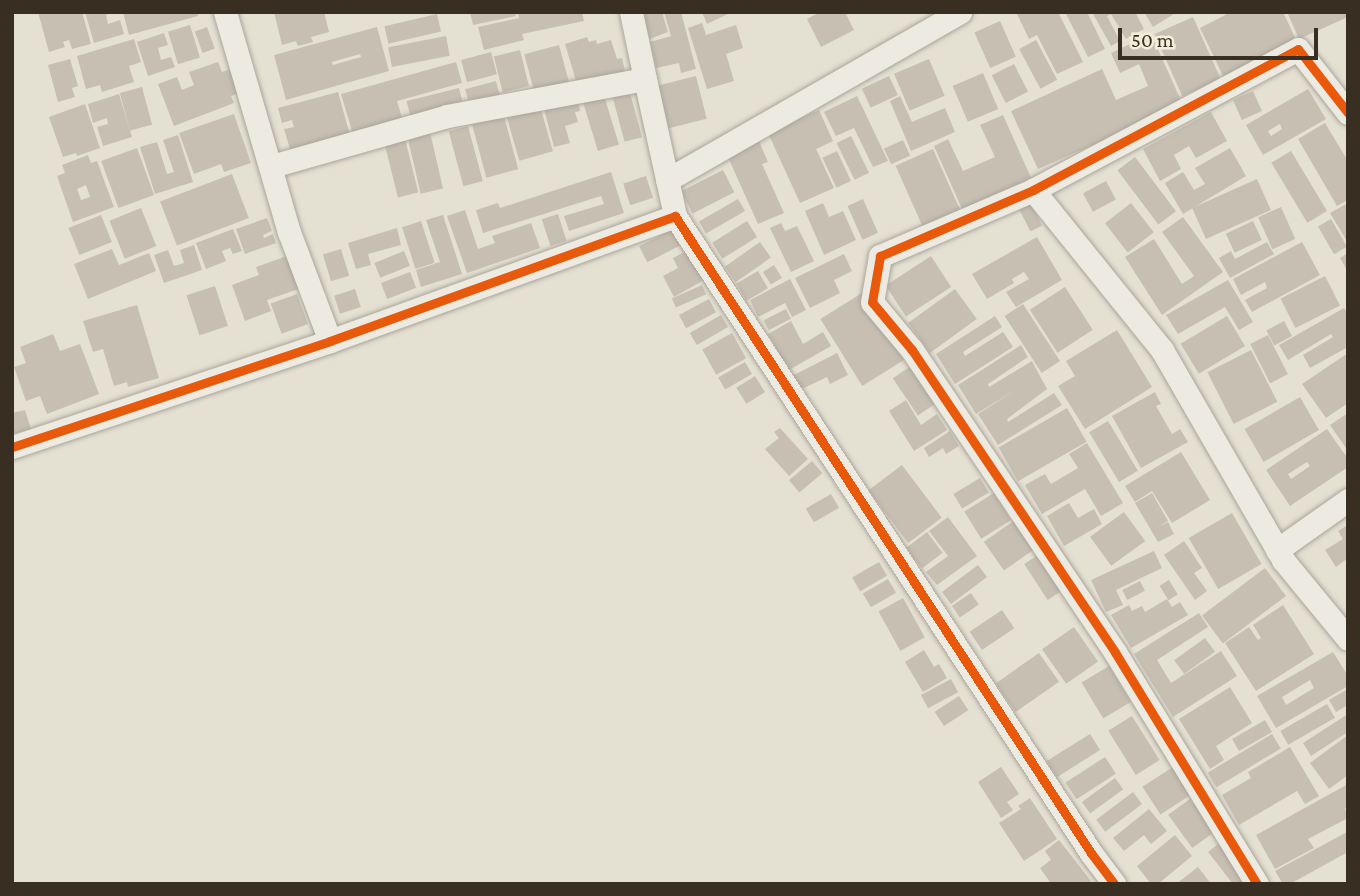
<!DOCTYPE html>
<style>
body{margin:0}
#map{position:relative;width:1360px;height:896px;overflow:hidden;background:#e4e0d2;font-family:"Crimson Pro",serif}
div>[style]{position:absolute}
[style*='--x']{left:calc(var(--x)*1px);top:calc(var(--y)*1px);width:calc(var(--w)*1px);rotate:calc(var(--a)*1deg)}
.building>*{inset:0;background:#c8bfb3;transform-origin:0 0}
.roads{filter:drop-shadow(0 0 2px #aaa59a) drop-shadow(0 0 2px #aaa59a)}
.street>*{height:23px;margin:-11.5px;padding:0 11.5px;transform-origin:11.5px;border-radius:11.5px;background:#edeae2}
.cycleway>*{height:9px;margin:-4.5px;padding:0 4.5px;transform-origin:4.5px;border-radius:4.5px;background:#e8590c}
span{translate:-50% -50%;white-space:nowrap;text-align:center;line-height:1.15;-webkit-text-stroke:5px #f4edd9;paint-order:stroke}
.frame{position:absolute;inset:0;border:14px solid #392e22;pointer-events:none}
.scale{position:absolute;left:1118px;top:28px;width:200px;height:32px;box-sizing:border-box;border:4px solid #392e22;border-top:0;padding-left:9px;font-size:21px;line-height:24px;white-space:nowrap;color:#392e22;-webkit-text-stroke:5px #f4edd9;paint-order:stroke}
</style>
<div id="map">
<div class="building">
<div style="clip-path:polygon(38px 12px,82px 12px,91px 44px,72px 49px,69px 40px,63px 42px,65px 47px,49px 52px)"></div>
<div style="clip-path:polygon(85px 12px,114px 12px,106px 15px,108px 24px,120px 20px,124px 34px,94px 43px)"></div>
<div style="clip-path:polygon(123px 12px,197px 12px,198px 16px,129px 35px)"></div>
<div style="clip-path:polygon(274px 12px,324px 12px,329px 32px,311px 37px,313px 42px,298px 46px,296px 41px,282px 45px)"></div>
<div style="clip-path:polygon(470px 12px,515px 12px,516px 16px,473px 25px)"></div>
<div style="clip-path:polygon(518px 12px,582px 12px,584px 21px,522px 34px,524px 40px,484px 50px,478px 27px,519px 18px)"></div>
<div style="clip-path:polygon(641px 12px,662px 12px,668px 32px,650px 39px)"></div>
<div style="clip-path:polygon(664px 12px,681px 12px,696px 69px,681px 73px,679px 63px,656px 68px,650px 42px,671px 36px)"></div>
<div style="clip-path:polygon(702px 12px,732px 12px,707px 24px)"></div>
<div style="clip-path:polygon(820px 12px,845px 12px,854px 30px,821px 47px,807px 19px)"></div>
<div style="clip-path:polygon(1016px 12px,1058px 12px,1083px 62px,1057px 74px,1037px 35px,1029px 39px)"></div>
<div style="clip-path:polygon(1065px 12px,1087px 12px,1105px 49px,1088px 57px)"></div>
<div style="clip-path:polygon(1092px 12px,1135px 12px,1144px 29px,1126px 39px,1111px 14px,1107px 16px,1120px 41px,1111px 46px)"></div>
<div style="clip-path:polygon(1144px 12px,1177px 12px,1153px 27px)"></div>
<div style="clip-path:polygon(1231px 12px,1283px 12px,1297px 42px,1223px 76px,1200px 28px)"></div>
<div style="clip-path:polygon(1287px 12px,1348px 12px,1348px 17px,1299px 39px)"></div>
<div style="left:437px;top:14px;width:18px;height:54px;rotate:77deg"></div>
<div style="left:1193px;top:17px;width:68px;height:42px;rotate:66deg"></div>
<div style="left:1000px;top:21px;width:39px;height:28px;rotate:66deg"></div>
<div style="clip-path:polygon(702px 23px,706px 35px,736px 25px,743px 48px,726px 54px,734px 81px,707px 89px,688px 28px)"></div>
<div style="left:190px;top:25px;width:34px;height:23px;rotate:73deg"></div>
<div style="left:207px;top:27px;width:23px;height:13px;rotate:70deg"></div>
<div style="clip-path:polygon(evenodd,377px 27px,389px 71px,286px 100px,274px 55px,377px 27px,360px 54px,361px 57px,333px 65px,332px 62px,360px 54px)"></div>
<div style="clip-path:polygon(164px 33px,168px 45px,158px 48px,161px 60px,171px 57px,175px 67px,148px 76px,137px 42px)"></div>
<div style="clip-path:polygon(1151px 34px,1183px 105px,1038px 169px,1011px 111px,1102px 69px,1116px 100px,1148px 86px,1139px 64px,1120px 73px,1111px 53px)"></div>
<div style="left:446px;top:36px;width:20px;height:59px;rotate:79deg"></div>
<div style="clip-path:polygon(587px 37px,589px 42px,596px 40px,597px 44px,611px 40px,617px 59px,622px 58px,625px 71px,577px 84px,565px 44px)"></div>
<div style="clip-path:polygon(134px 39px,141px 62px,129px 66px,134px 82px,102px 92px,100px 85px,86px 89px,77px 56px)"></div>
<div style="left:1036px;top:40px;width:45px;height:19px;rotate:62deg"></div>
<div style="left:559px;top:45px;width:42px;height:36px;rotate:75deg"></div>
<div style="left:520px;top:50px;width:37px;height:27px;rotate:76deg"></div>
<div style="left:491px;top:52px;width:23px;height:31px;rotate:75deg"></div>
<div style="clip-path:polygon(70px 59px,78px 86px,72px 88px,75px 97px,58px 102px,48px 65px)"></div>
<div style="left:929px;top:59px;width:40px;height:38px;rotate:67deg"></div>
<div style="clip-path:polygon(218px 62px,222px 72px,233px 68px,242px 92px,231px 96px,234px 103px,174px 126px,158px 84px,177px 77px,182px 90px,194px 85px,189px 72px)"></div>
<div style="clip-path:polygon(456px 62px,462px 83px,397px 101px,403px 121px,353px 134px,341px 94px)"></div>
<div style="left:1014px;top:64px;width:31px;height:25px;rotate:63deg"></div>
<div style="left:983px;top:73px;width:39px;height:33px;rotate:67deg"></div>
<div style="left:696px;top:76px;width:44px;height:39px;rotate:76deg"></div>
<div style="left:889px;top:76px;width:21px;height:30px;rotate:65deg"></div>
<div style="left:496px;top:81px;width:20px;height:32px;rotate:75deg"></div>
<div style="left:628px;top:85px;width:54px;height:18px;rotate:75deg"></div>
<div style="left:142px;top:87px;width:39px;height:23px;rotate:75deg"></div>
<div style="left:459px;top:88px;width:21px;height:54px;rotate:76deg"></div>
<div style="left:602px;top:89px;width:58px;height:22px;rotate:73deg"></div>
<div style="clip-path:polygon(evenodd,1308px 89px,1326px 119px,1263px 155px,1246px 125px,1308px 89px,1280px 124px,1282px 129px,1271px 136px,1268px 131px,1280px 124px)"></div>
<div style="left:1253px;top:91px;width:22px;height:22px;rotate:66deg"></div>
<div style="clip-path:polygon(338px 92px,351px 139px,292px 156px,284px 129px,294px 127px,292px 120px,282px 123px,278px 108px)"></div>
<div style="clip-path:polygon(119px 94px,132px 137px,103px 146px,97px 127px,108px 124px,107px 118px,93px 123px,88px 104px)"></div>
<div style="clip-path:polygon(577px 96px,580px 111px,575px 112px,578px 122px,565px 126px,570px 143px,554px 147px,543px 105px)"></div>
<div style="clip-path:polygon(857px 96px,888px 161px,873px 167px,854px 128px,836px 136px,824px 112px)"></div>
<div style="clip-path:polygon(900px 96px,912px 122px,945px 108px,955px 132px,911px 151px,890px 101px)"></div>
<div style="clip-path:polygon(85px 104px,100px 148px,77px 156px,76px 153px,63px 157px,49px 117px)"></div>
<div style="left:540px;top:106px;width:47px;height:35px;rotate:74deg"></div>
<div style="clip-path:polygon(819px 110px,833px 141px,816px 149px,834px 188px,800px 203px,768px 133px)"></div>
<div style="clip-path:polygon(1211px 112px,1227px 141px,1196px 158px,1189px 146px,1174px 155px,1181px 169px,1160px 181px,1143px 149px)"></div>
<div style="clip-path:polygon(234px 114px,251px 163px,224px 172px,221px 164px,194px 174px,179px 133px)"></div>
<div style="clip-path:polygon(1003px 115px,1032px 180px,963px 211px,934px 146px,948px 139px,963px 171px,995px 157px,980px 125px)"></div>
<div style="left:504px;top:116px;width:55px;height:33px;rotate:75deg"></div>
<div style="clip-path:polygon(1325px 123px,1348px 161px,1348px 200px,1337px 206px,1298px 139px)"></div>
<div style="left:468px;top:126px;width:57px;height:20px;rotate:75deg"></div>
<div style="left:430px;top:132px;width:58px;height:23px;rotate:77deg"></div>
<div style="clip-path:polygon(178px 135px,193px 182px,155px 194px,140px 147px,157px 142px,167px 174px,174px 172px,163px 140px)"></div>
<div style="left:851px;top:136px;width:41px;height:16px;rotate:64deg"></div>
<div style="left:405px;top:139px;width:55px;height:21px;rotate:76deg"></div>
<div style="left:903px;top:140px;width:17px;height:21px;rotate:65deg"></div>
<div style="clip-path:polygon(759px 141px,768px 162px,762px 164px,784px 213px,758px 224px,727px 155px)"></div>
<div style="left:137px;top:148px;width:50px;height:38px;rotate:70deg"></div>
<div style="clip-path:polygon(1230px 148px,1246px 176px,1183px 214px,1165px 183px,1183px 172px,1194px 190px,1205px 184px,1195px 168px)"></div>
<div style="left:933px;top:149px;width:69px;height:41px;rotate:66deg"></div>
<div style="left:837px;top:151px;width:33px;height:16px;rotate:65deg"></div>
<div style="left:1291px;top:151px;width:70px;height:23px;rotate:59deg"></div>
<div style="clip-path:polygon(evenodd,88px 155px,91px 163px,97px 161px,114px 207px,73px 222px,57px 176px,65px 173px,62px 165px,88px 155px,86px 185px,90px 197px,81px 200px,77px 189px,86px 185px)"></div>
<div style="left:1135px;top:157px;width:68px;height:22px;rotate:53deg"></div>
<div style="left:723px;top:170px;width:25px;height:47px;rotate:63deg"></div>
<div style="clip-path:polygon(611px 172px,624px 213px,569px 231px,564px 216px,604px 204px,601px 196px,483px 233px,476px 210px,498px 203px,500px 208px)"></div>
<div style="left:232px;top:174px;width:47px;height:77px;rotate:69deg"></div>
<div style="left:646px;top:176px;width:23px;height:24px;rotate:72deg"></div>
<div style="left:1257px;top:179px;width:34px;height:71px;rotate:66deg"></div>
<div style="left:1106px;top:181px;width:21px;height:26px;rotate:62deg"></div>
<div style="left:1028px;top:198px;width:31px;height:13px;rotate:63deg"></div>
<div style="left:738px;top:199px;width:14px;height:45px;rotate:60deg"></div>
<div style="left:863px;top:199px;width:37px;height:17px;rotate:66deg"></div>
<div style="clip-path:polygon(823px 203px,829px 217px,843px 211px,856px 240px,824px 255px,805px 211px)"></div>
<div style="left:1131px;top:203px;width:37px;height:33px;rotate:52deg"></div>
<div style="clip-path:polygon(1348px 203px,1348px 243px,1330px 213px)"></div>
<div style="left:1281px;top:207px;width:35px;height:25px;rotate:66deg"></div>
<div style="left:141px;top:208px;width:41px;height:34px;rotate:68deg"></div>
<div style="clip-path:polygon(465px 210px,478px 249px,495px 243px,492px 236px,531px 223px,540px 248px,467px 273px,447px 216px)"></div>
<div style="left:558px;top:214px;width:28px;height:17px;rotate:72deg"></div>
<div style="left:101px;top:215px;width:29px;height:35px;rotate:68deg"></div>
<div style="clip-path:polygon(443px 215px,462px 274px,421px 287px,416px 270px,440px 262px,426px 220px)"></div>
<div style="clip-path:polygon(1183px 217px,1223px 272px,1162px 315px,1125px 257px,1154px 239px,1182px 284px,1194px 276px,1162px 232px)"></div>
<div style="clip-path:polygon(267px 218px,272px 231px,263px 235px,264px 238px,273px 234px,276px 243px,245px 254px,236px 229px)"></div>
<div style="left:1331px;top:219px;width:32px;height:15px;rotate:60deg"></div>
<div style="left:421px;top:221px;width:44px;height:20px;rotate:72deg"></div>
<div style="left:747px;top:221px;width:19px;height:41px;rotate:58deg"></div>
<div style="left:1253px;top:221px;width:21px;height:30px;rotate:65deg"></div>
<div style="clip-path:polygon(781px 223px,785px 231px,797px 226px,814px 261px,791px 272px,770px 228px)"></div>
<div style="clip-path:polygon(397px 228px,401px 245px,368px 254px,371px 265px,356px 269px,348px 243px)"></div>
<div style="clip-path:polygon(233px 229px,242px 251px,233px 254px,230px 248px,222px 251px,226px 261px,206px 269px,196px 243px)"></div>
<div style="left:673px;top:229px;width:18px;height:38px;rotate:63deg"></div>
<div style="clip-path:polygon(1037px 237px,1062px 280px,1016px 307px,1006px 292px,1029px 279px,1024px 272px,1012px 279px,1014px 283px,987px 299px,972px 274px)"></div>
<div style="left:760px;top:242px;width:19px;height:43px;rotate:55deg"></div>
<div style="clip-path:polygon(1267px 242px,1274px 254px,1230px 278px,1219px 258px,1231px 251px,1235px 259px)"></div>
<div style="clip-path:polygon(1302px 242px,1320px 275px,1252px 312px,1245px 300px,1267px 288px,1265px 282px,1241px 295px,1233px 279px)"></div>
<div style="clip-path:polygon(194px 245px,202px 270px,164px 283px,154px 255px,168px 250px,174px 266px,184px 263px,180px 250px)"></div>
<div style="clip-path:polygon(112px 249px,119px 265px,149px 253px,156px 271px,88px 299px,74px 264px)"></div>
<div style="left:341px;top:249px;width:28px;height:19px;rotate:73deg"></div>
<div style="clip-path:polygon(688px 250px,704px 280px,674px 297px,663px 276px,678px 268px,673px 258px)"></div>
<div style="left:404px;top:251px;width:16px;height:32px;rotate:68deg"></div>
<div style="clip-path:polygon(1348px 253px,1348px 272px,1340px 258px)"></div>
<div style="clip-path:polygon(844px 254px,852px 271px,834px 280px,840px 293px,810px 308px,795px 278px)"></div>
<div style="clip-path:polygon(287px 256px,304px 287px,267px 300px,271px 311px,245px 321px,232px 285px,259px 275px,256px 267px)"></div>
<div style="left:931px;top:256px;width:37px;height:54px;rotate:57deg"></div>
<div style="left:774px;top:265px;width:15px;height:13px;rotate:58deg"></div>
<div style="left:758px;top:271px;width:20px;height:25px;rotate:60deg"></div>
<div style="left:410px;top:272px;width:17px;height:31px;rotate:69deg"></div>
<div style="left:1325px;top:276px;width:33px;height:50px;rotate:63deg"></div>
<div style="clip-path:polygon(790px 279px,806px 310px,792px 317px,785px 303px,758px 317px,750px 300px)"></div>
<div style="clip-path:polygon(1228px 280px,1253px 322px,1239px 330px,1225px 307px,1178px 334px,1166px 315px)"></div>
<div style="left:702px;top:285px;width:10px;height:33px;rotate:66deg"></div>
<div style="left:215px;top:286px;width:42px;height:30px;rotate:72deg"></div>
<div style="left:1065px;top:287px;width:51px;height:42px;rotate:57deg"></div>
<div style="left:355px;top:289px;width:19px;height:22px;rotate:72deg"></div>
<div style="left:955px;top:289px;width:37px;height:58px;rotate:54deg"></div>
<div style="left:862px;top:293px;width:79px;height:49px;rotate:58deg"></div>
<div style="left:297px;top:294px;width:32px;height:28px;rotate:70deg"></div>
<div style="left:709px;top:299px;width:15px;height:34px;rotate:62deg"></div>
<div style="left:1023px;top:304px;width:68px;height:22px;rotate:57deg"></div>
<div style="clip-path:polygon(137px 305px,159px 378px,128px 387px,127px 382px,114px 386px,103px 349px,93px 352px,83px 321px)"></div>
<div style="clip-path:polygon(1344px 308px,1348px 314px,1348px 347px,1310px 368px,1303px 355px,1333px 337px,1331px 334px,1288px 360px,1279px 345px)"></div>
<div style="left:786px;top:309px;width:11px;height:25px;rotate:63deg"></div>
<div style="left:721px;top:315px;width:14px;height:36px;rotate:60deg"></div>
<div style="clip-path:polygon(995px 316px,1002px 327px,963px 352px,965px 356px,1003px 332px,1013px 347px,955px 384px,936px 354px)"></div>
<div style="left:1227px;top:316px;width:35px;height:54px;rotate:59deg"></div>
<div style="clip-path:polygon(791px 321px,803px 344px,823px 332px,831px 346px,789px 370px,768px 334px)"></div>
<div style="left:1284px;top:321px;width:17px;height:20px;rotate:62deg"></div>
<div style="clip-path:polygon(1117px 330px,1152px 387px,1085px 429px,1058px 386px,1075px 376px,1066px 361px)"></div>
<div style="left:732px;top:333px;width:29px;height:34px;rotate:61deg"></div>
<div style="clip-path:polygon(53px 334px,60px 351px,80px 344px,99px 394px,47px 414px,40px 396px,26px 401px,14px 367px,26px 363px,20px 347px)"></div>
<div style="left:1268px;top:335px;width:44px;height:20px;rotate:63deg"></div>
<div style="clip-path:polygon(1021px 345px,1028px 357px,988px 384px,989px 387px,1032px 361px,1047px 389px,1007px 419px,1008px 422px,1054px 393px,1062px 405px,998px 445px,978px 414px,1017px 389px,976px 414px,958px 385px)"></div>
<div style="left:1251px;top:350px;width:58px;height:49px;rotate:63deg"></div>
<div style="clip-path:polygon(837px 353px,848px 375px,830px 384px,827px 377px,800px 390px,792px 376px)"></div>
<div style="clip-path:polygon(1348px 353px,1348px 403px,1326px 418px,1302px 384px)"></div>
<div style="left:745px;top:362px;width:14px;height:31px;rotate:60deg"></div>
<div style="left:911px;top:366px;width:45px;height:22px;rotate:56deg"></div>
<div style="left:755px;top:376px;width:19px;height:22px;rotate:58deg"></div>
<div style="clip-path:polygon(1155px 392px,1161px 404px,1156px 406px,1172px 434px,1180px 429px,1188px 442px,1141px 468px,1112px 416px)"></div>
<div style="left:1300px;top:397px;width:38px;height:64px;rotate:60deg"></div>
<div style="clip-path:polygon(906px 400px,921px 425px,937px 414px,947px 430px,914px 451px,889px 411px)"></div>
<div style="left:1067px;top:408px;width:39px;height:79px;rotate:60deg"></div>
<div style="clip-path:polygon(25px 410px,31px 429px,12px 434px,12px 413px)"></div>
<div style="clip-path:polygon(1348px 413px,1348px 451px,1330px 425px)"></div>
<div style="left:1108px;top:421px;width:58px;height:22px;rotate:59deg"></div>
<div style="clip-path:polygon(780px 428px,808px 459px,789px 476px,765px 449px,779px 438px,774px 432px)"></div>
<div style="clip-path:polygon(evenodd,1327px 429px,1348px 459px,1348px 467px,1290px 506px,1266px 470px,1327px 429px,1307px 462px,1310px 466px,1291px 479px,1288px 474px,1307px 462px)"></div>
<div style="clip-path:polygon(950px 431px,959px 446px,946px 454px,943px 448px,929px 457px,924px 448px)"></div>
<div style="clip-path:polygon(1087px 443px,1123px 503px,1101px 516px,1085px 489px,1042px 514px,1025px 485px,1045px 474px,1051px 484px,1078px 468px,1069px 454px)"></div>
<div style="clip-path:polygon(1181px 452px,1210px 500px,1172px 523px,1152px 491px,1135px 502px,1125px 486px)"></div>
<div style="left:812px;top:461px;width:16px;height:30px;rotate:50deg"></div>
<div style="left:902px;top:465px;width:66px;height:42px;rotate:53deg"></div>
<div style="left:980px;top:478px;width:17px;height:31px;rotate:59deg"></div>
<div style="left:994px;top:493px;width:32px;height:35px;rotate:58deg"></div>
<div style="clip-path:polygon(1152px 493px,1168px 521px,1157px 528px,1168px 522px,1174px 534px,1158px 542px,1135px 503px)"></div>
<div style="left:831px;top:494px;width:16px;height:29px;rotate:60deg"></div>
<div style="clip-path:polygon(1069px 503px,1078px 518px,1094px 509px,1102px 524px,1064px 546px,1047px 516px)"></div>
<div style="left:1124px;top:512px;width:36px;height:42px;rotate:54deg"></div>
<div style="left:1232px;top:513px;width:59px;height:50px;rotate:60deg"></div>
<div style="clip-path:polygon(948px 517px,977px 556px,937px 585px,926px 572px,948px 556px,929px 531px)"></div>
<div style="left:1015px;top:520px;width:35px;height:38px;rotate:55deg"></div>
<div style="clip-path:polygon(1348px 525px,1348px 558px,1336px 567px,1325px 550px,1343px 539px,1338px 531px)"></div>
<div style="left:927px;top:532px;width:26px;height:26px;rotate:53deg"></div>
<div style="clip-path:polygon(1184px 541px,1202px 568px,1194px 573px,1207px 591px,1195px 600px,1164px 555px)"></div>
<div style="clip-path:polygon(1154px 551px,1162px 568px,1116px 590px,1123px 605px,1106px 612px,1091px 580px)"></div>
<div style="left:1041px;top:553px;width:43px;height:20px;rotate:57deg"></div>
<div style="left:879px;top:562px;width:16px;height:31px;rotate:60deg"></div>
<div style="left:978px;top:565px;width:15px;height:45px;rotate:53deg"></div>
<div style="left:1265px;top:568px;width:35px;height:79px;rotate:53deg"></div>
<div style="left:888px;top:579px;width:16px;height:29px;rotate:60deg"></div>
<div style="left:1169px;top:580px;width:17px;height:11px;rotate:59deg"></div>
<div style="left:1140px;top:581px;width:11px;height:20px;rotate:63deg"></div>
<div style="left:971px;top:593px;width:14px;height:23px;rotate:56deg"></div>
<div style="left:903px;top:598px;width:45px;height:28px;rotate:61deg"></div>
<div style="clip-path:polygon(1167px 599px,1172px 607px,1180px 602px,1188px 615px,1131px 648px,1111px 615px,1129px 605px,1132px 611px,1142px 606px,1145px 612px)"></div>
<div style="clip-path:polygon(1283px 605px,1314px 654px,1256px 691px,1225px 643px,1249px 627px,1258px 640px,1261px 638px,1253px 625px)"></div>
<div style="left:1002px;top:610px;width:22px;height:39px;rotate:56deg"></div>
<div style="clip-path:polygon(1199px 613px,1208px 627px,1157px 660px,1171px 683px,1221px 651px,1237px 676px,1173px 717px,1134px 654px)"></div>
<div style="left:1074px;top:627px;width:42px;height:39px;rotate:55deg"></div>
<div style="left:1205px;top:638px;width:17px;height:38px;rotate:54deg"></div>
<div style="clip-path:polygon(924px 650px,934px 667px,939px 664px,947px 678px,923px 692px,905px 662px)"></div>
<div style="clip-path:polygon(evenodd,1333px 652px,1348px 676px,1348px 686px,1276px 728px,1257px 696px,1333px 652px,1310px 680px,1314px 688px,1286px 705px,1282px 697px,1310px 680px)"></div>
<div style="left:1039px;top:653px;width:35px;height:53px;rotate:55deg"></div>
<div style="left:1109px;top:666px;width:42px;height:32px;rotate:59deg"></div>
<div style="left:951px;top:679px;width:15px;height:34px;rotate:62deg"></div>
<div style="clip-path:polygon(1230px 687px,1252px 723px,1216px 746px,1224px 760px,1210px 769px,1179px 719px)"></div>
<div style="clip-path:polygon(1346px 690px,1348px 705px,1336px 712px,1329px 700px)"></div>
<div style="left:959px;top:696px;width:17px;height:29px;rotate:57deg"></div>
<div style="left:1327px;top:704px;width:16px;height:54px;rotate:60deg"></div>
<div style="clip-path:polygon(1348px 714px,1348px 732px,1311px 756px,1303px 743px)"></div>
<div style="left:1132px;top:716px;width:52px;height:28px;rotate:58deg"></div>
<div style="left:1265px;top:720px;width:14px;height:38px;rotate:60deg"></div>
<div style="left:1090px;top:734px;width:19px;height:51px;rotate:58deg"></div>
<div style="left:1272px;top:734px;width:17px;height:75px;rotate:59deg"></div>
<div style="clip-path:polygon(1348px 735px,1348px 775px,1329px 789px,1310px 763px)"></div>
<div style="clip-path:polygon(1290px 747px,1319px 796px,1305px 804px,1297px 791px,1239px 825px,1222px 795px,1251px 778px,1248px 772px)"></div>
<div style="left:1105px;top:757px;width:20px;height:47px;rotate:57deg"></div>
<div style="left:1176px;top:765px;width:33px;height:40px;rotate:57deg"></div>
<div style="clip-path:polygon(1001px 767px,1019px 794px,1007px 802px,1013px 810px,1001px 818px,978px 782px)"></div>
<div style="left:1115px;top:778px;width:14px;height:41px;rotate:54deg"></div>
<div style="clip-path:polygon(1348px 784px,1348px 806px,1345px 808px,1348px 818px,1308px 839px,1314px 848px,1275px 869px,1256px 835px)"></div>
<div style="left:1133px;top:792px;width:15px;height:46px;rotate:53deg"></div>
<div style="clip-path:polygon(1030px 798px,1057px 839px,1024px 861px,999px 823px,1021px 809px,1018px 806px)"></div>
<div style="left:1190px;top:799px;width:41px;height:27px;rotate:54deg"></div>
<div style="clip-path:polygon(1149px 809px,1167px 831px,1151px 844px,1144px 835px,1124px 851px,1113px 838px)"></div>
<div style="clip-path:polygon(1347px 832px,1348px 852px,1290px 884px,1283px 884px,1275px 871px)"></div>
<div style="clip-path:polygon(1175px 835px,1192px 856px,1158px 884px,1151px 884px,1137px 866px)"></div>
<div style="clip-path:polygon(1059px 840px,1091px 881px,1088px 884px,1048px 884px,1050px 882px,1040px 868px,1051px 860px,1045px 851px)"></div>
<div style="clip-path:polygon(1222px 841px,1245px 884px,1233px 884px,1208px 852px)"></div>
<div style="clip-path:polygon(1198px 867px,1211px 884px,1176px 884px)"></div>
</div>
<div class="roads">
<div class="street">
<div style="--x:225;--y:12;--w:229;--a:73.8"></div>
<div style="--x:289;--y:232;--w:116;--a:69.4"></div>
<div style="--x:631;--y:12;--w:68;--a:78.2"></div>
<div style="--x:272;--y:166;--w:182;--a:-15.9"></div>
<div style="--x:447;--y:116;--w:201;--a:-10.6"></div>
<div style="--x:645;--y:79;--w:140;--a:77.6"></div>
<div style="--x:667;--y:180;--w:338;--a:-29.8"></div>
<div style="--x:1033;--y:190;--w:206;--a:51.1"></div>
<div style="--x:1162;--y:350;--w:242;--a:60"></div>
<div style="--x:1283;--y:560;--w:102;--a:50.6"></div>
<div style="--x:12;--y:447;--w:335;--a:-18.4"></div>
<div style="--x:330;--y:341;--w:367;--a:-19.9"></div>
<div style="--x:675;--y:216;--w:761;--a:56.85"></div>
<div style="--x:1091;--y:853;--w:39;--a:53"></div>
<div style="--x:1277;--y:550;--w:87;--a:-35.2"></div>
<div style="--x:1257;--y:884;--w:272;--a:-121.5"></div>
<div style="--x:1115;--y:652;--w:364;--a:-123.9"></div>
<div style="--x:912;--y:350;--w:62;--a:-129.8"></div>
<div style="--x:872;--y:302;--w:47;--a:-80.1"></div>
<div style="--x:880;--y:256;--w:167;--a:-23.3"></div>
<div style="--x:1033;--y:190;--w:300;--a:-28"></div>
<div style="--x:1298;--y:49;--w:81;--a:52"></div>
</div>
</div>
<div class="cycleway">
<div style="--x:12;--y:447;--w:335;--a:-18.4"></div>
<div style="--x:330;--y:341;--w:367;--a:-19.9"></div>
<div style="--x:675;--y:216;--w:761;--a:56.85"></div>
<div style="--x:1091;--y:853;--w:39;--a:53"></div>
<div style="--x:1257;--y:884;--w:272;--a:-121.5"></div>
<div style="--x:1115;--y:652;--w:364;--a:-123.9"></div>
<div style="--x:912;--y:350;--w:62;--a:-129.8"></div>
<div style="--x:872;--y:302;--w:47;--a:-80.1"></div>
<div style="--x:880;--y:256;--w:167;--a:-23.3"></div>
<div style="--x:1033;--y:190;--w:300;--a:-28"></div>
<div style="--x:1298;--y:49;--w:81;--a:52"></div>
</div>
<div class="frame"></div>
<div class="scale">50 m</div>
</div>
